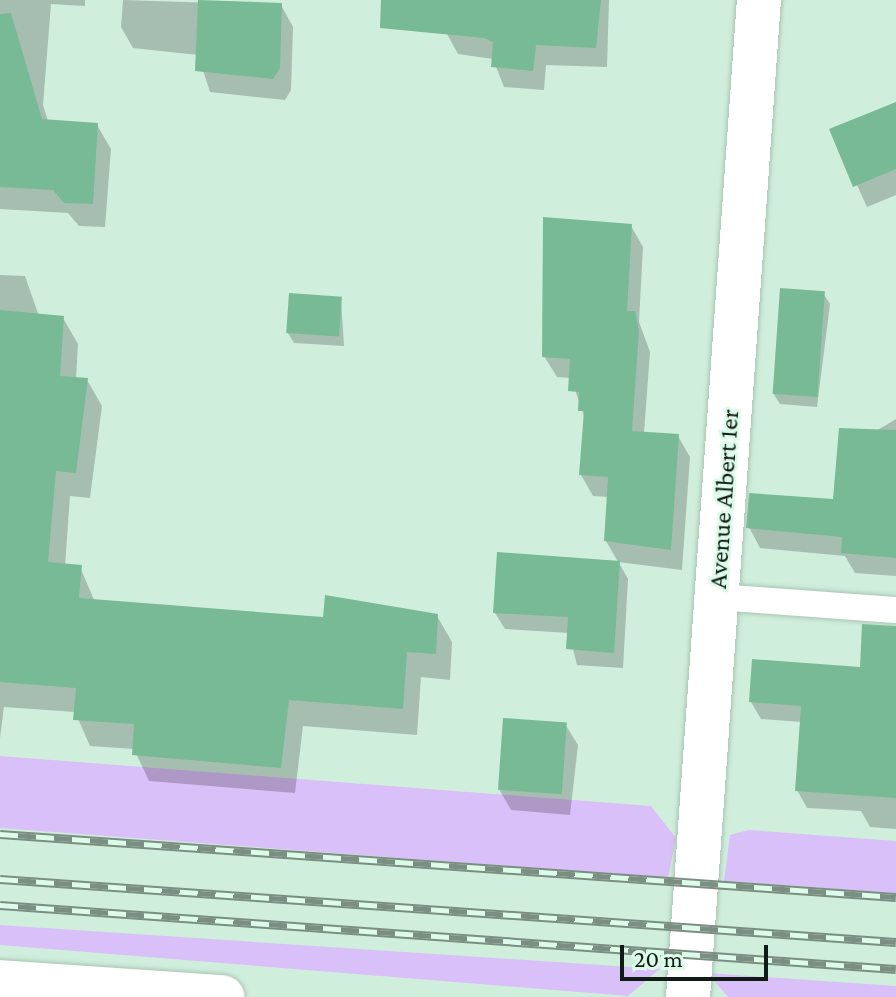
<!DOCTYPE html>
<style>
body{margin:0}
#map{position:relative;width:896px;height:997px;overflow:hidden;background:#d0eedc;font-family:"Crimson Pro",serif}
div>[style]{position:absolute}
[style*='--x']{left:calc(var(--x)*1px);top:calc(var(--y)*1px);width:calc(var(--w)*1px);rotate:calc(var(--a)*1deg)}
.green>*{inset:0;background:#dac0f8}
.shadow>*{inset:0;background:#0003}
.building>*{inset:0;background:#78ba95;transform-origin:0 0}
.roads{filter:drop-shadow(0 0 2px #a8c5b4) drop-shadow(0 0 2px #a8c5b4)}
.lane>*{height:26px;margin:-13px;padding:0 13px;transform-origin:13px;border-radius:13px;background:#fff}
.street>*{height:44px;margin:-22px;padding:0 22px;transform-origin:22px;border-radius:22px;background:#fff}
.rail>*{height:9px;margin-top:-4.5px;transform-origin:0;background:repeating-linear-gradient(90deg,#ddfbe9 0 18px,#7a8f82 0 36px);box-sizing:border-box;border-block:2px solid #7a8f82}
span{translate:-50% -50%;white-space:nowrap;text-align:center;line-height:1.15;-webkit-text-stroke:6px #ddfbe9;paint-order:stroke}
.street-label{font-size:26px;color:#111b15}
.scale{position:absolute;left:620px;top:945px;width:148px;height:36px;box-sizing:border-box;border:4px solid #111b15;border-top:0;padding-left:10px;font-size:24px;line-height:28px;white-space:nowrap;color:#111b15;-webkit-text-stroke:6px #ddfbe9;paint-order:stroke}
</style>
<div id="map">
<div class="green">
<div style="clip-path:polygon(0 756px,651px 806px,676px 838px,668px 878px,0 828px)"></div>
<div style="clip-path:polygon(749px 830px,896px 841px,896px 893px,724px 881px,730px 835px)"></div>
<div style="clip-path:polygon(0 925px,660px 969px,628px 996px,0 945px)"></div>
<div style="clip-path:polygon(707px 973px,896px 986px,896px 997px,728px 997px)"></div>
</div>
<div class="shadow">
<div style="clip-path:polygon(0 0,85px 0,85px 6px,51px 4px,43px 105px,48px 121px,97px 125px,111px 149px,105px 227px,79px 226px,68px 213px,0 209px)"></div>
<div style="clip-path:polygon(123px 0,281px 5px,293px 27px,291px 90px,285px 100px,210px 92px,198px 55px,133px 48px,121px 27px)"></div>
<div style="clip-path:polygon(450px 0,609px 0,607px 67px,546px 65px,544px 90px,504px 87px,493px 59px,458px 54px,447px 34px)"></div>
<div style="clip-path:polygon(896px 104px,896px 195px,867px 207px,832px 130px)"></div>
<div style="clip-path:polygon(631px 226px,643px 247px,639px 322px,650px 352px,644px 433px,678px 436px,690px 457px,682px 570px,618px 562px,606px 541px,609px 497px,593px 496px,581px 475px,585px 419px,571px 378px,557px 377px,544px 356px)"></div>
<div style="clip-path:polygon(0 275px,25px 276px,39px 316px,63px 318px,78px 344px,76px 379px,87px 380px,102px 406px,90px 498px,70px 496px,65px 566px,80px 567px,95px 602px,325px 619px,437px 616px,452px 642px,450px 680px,421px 677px,417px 735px,303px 726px,295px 793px,149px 781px,134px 749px,90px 746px,75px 712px,4px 707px,0 738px)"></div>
<div style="clip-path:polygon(823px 293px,830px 304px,817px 407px,780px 404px,773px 393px)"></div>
<div style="clip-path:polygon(341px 299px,344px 346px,294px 343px,288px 333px)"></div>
<div style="clip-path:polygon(896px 419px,896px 576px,855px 573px,845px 556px,760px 548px,749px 527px,835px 501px,876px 431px)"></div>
<div style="clip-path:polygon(619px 563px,628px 579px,623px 668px,577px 665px,569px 633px,505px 629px,495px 613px)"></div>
<div style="clip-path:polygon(896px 665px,896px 829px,870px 827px,861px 811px,807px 808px,797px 790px,802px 722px,761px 719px,751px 702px)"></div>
<div style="clip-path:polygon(565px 724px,578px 745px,570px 815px,511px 810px,499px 789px)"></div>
</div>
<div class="building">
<div style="clip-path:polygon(198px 0,282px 3px,280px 68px,273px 79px,195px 71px)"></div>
<div style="clip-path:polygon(381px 0,601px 0,596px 48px,536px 45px,533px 71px,491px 67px,493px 42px,484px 38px,380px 28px)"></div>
<div style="clip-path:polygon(11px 13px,42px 119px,98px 123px,93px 204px,64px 203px,53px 190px,0 187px,0 14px)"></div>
<div style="clip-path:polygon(896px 102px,896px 169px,853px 187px,829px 129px)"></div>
<div style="clip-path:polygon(543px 217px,632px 224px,627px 311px,635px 311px,639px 330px,632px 431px,679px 434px,671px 550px,604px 541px,608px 477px,579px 475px,584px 411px,578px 411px,579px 392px,568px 391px,570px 359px,542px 357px)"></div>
<div style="left:780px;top:288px;width:45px;height:106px;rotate:4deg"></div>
<div style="left:289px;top:293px;width:53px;height:40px;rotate:4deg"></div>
<div style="clip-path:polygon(0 310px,64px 316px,60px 376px,88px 378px,76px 473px,56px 471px,48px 562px,82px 565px,79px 598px,323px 617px,325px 595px,438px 614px,436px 654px,407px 652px,403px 709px,289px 700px,281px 768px,132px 755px,134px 724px,73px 720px,76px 688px,0 682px)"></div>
<div style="clip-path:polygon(839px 428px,896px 430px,896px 558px,841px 553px,842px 537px,746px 528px,749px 493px,833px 499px)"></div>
<div style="clip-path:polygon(497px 552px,620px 561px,614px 653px,566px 649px,568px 617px,493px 613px)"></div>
<div style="clip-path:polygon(862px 624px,896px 626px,896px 798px,795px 791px,801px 706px,749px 702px,752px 659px,860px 667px)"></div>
<div style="left:503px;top:718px;width:64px;height:72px;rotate:4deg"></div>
</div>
<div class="roads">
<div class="lane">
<div style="--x:717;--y:597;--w:179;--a:4.2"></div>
</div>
<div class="street">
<div style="--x:0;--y:982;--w:223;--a:3.9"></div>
<div style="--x:688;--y:997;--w:1000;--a:-85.93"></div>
</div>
</div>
<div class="rail">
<div style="--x:0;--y:834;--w:898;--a:4.02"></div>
<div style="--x:0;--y:879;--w:898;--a:4.02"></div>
<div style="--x:0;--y:905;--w:898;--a:4.09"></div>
</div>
<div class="street-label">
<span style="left:724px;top:499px;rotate:-86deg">Avenue Albert 1er</span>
</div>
<div class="scale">20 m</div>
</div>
